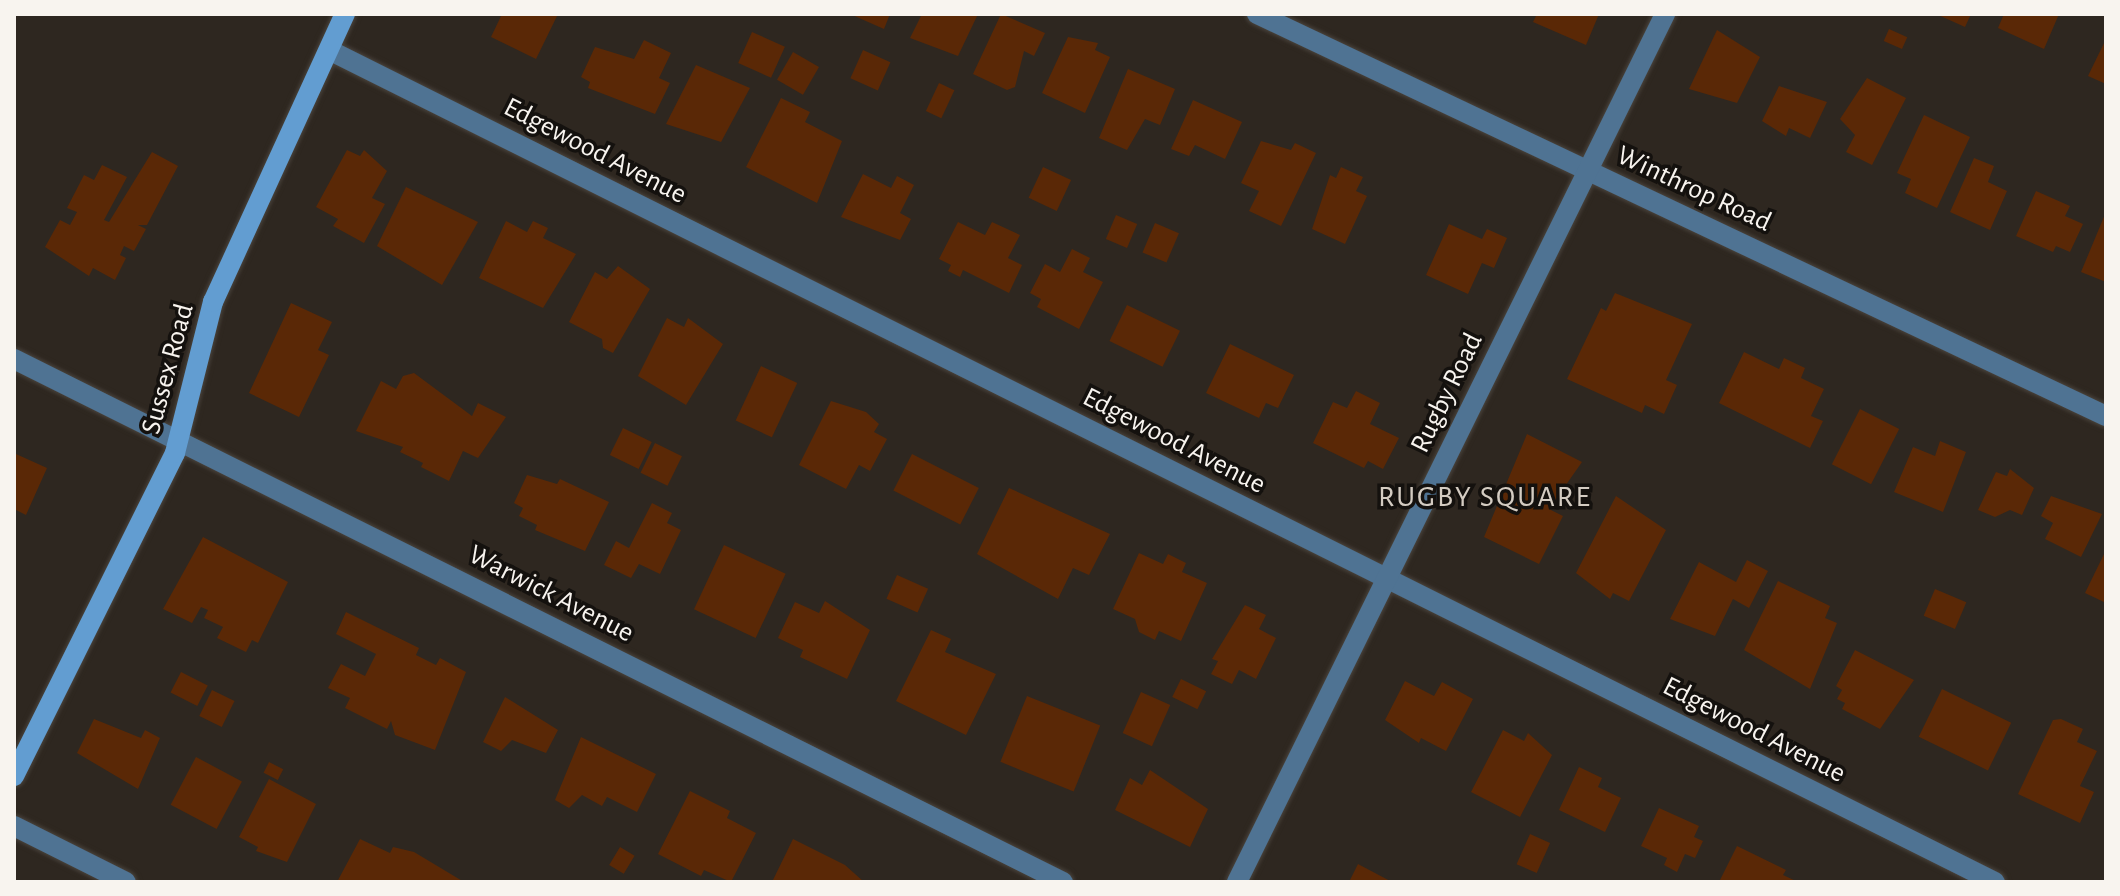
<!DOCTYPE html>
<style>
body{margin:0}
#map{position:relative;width:2120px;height:896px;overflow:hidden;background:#2e2720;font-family:"Alegreya Sans",sans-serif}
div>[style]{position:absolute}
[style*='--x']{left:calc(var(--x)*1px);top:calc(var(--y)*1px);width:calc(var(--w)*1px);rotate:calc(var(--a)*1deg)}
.building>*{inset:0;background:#5a2806;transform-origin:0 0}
.roads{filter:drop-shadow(0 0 2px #4a443d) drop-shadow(0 0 2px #4a443d)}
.street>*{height:20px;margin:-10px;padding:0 10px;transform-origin:10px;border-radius:10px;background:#4f7393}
.secondary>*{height:20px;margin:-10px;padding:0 10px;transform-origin:10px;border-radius:10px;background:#629dd1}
span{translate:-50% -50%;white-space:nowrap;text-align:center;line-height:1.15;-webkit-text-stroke:7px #14110e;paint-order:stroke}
.street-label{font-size:28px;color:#f8f4ef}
.neighbourhood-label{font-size:30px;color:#d4ccc2;letter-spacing:2px}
.frame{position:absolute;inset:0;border:16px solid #f8f4ef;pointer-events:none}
</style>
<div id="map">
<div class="building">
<div style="clip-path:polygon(502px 14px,558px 14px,536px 59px,491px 37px)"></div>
<div style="clip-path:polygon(850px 14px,890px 14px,884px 29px)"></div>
<div style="clip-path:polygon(922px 14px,978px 14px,958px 56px,910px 38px)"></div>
<div style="clip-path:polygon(1001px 14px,1045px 33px,1034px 56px,1024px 51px,1015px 87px,1007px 90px,973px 74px)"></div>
<div style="clip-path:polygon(1537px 14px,1599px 14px,1586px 45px,1533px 22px)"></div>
<div style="clip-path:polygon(1936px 14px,1971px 14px,1965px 27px)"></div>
<div style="clip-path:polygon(2004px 14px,2059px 14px,2044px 49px,1998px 28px)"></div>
<div style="left:1889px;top:29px;width:20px;height:13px;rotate:24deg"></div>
<div style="clip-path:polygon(1717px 30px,1760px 57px,1737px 103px,1689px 89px)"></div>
<div style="left:752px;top:32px;width:36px;height:34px;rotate:24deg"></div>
<div style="clip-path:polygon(1068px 37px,1098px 43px,1095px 50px,1110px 57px,1085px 113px,1042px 93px)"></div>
<div style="clip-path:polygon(2106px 39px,2106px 84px,2088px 76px)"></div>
<div style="clip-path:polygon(644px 40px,671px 53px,659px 78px,670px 83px,655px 114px,588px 88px,590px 82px,581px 77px,595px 47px,634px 59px)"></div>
<div style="left:863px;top:50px;width:30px;height:31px;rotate:24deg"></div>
<div style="left:793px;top:52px;width:30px;height:32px;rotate:30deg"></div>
<div style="clip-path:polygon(696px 65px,750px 88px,721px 142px,666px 124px)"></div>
<div style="clip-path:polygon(1128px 69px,1175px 89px,1160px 125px,1145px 119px,1127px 150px,1099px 138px)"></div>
<div style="clip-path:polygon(1867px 78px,1906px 98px,1872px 165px,1846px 152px,1855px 135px,1840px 119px)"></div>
<div style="left:939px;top:83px;width:17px;height:31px;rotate:25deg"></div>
<div style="clip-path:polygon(1779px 86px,1827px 102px,1810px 138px,1789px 128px,1786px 136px,1762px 121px)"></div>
<div style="clip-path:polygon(781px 98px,810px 112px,805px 122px,842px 141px,817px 203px,746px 167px)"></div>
<div style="clip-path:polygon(1193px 100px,1242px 122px,1225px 159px,1195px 145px,1189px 156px,1171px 149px)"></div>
<div style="clip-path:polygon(1924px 115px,1970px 137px,1937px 208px,1905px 193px,1911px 179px,1897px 173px)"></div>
<div style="clip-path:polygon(1261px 141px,1291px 150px,1295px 143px,1316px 153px,1281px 226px,1249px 211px,1259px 191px,1241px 183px)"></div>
<div style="clip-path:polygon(347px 150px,360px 156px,364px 150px,387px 171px,372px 198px,385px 204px,364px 243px,333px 226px,338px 219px,316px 207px)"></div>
<div style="clip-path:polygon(152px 152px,178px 166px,147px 225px,138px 225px,146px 229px,134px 251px,124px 246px,120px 255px,126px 258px,115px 280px,93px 268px,89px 276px,45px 247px,60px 220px,70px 225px,77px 212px,67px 208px,84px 175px,94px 180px,102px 165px,127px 177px,104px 220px,109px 222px)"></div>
<div style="clip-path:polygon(1974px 158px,1994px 166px,1988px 182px,2007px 191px,1990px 230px,1950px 212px)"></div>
<div style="left:1043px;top:167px;width:31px;height:34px;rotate:25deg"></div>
<div style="clip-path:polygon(1341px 167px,1363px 177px,1356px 191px,1367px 196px,1345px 244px,1312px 229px,1330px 175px,1336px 178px)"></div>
<div style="clip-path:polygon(863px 174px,891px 188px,897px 176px,914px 185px,900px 213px,911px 219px,900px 240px,841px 217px)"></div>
<div style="clip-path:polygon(406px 187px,478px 222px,442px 285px,377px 246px)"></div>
<div style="clip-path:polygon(2036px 191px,2070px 206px,2065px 216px,2083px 224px,2070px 252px,2056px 246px,2053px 252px,2016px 236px)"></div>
<div style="clip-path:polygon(2106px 212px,2106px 282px,2081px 272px)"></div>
<div style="left:1116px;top:215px;width:23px;height:26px;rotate:23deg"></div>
<div style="clip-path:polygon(506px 221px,527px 232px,533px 221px,548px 228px,543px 238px,576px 254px,543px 308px,479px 278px)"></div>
<div style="clip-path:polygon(958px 222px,985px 235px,992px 222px,1020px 235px,1008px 258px,1022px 265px,1009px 293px,963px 270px,960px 277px,948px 271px,951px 265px,939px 259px)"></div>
<div style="left:1155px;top:223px;width:26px;height:32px;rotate:23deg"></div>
<div style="clip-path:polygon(1449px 224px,1482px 239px,1487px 229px,1507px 238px,1494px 268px,1482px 263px,1468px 294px,1426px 275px)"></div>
<div style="clip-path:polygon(1072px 249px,1090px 258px,1083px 272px,1103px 282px,1079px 329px,1037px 307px,1041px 299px,1030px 293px,1045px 264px,1060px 272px)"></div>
<div style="clip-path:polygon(618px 266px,650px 289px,613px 353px,603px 348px,602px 339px,569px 322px,595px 272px,607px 279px)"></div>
<div style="clip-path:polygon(1615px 293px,1692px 324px,1666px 380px,1677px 385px,1664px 414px,1645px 405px,1642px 413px,1567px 379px,1601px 308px,1606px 311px)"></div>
<div style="clip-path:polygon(291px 303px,332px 322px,318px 350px,329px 355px,299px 417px,249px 393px)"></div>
<div style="left:1127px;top:305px;width:59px;height:40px;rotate:26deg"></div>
<div style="clip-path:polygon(667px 318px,684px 327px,688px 318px,723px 344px,686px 405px,638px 376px)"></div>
<div style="clip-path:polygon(1230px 344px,1294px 375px,1278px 408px,1266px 403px,1259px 418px,1206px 393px)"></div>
<div style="clip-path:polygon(1744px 352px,1779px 369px,1784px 358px,1805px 368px,1801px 378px,1824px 389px,1811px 416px,1823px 421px,1810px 448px,1719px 403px)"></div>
<div style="left:761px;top:366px;width:40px;height:60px;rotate:25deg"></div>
<div style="clip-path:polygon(414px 373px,472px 416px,478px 403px,506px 417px,478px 458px,463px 451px,449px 481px,421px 467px,423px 463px,400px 452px,403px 447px,356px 431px,381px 381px,396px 389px,403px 376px)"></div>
<div style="clip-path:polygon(1356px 391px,1380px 403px,1370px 424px,1399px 438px,1383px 469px,1368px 461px,1364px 468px,1313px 443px,1333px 402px,1347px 408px)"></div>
<div style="clip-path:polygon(831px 401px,866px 412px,879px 424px,874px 432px,887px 439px,870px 471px,859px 465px,846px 489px,799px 465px)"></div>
<div style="left:1860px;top:409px;width:44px;height:62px;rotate:27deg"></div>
<div style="left:623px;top:428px;width:32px;height:30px;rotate:26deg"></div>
<div style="clip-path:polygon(1527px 434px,1582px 462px,1549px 509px,1563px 516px,1539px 564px,1484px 537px)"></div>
<div style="clip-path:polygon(1940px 441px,1966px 452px,1943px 512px,1894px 492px,1913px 447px,1935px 456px)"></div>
<div style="left:655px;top:443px;width:30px;height:33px;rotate:26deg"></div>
<div style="clip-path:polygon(14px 445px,16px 454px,47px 468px,26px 515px,14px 509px)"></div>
<div style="left:912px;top:454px;width:75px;height:41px;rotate:27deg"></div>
<div style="clip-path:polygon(2010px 469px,2034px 488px,2022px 515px,2010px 510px,1995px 517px,1978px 510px,1996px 472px,2007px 476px)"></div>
<div style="clip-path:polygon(527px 475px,557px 484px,560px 479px,609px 502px,585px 551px,535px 530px,537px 525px,519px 516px,523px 508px,514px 503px)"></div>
<div style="clip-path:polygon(1009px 488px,1110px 534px,1089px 575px,1073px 568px,1058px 599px,977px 554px)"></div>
<div style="clip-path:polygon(1616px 496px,1666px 530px,1629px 601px,1613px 593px,1610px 599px,1576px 573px)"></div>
<div style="clip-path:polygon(2051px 496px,2102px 514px,2081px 557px,2045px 539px,2053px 523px,2041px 516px)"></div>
<div style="clip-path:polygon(652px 503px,672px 513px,667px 523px,681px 530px,660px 574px,639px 564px,631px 578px,604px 565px,616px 541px,629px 548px)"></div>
<div style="clip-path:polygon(203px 537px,288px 582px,258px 643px,252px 640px,246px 652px,217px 638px,223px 627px,204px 618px,208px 610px,201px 607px,192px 623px,163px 609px)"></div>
<div style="left:724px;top:545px;width:68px;height:71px;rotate:25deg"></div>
<div style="clip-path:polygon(2106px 550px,2106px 603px,2085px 593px)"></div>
<div style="clip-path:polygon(1139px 553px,1163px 564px,1168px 554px,1186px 563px,1182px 572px,1207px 583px,1181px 641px,1159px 631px,1155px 640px,1139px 632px,1135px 619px,1113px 609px)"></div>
<div style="clip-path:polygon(1747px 560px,1768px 571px,1749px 608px,1733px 599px,1715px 636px,1670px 619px,1699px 562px,1736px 582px)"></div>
<div style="left:897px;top:575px;width:34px;height:26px;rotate:24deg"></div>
<div style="clip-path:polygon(1778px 581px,1830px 606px,1825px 618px,1837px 623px,1810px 689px,1744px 650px)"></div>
<div style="left:1935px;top:589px;width:34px;height:29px;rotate:23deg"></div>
<div style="clip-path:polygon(825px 601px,870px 630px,847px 679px,800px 657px,803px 650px,778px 638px,795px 602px,819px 613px)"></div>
<div style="clip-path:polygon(1245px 605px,1266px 615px,1259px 629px,1276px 638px,1256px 679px,1239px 670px,1232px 684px,1211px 674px,1218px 661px,1212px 659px)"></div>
<div style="clip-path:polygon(346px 612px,419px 648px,416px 655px,436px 665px,440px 658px,466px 672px,435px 750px,395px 735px,391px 721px,387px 729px,345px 708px,350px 698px,328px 688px,341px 664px,365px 676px,376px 654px,336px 634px)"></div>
<div style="clip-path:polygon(931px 630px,951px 639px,945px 652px,996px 674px,966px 735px,896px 701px)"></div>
<div style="clip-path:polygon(1855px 650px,1914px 680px,1880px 729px,1842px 709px,1845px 703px,1837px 699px,1842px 690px,1836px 686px)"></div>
<div style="left:181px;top:672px;width:30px;height:23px;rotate:27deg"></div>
<div style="left:1181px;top:679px;width:28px;height:20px;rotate:26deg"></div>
<div style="clip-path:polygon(1405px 681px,1434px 696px,1442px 682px,1473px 699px,1446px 751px,1421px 738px,1419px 743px,1385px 720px)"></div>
<div style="left:1942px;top:689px;width:77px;height:53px;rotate:26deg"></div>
<div style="left:212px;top:690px;width:25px;height:29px;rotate:26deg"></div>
<div style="left:1141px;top:692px;width:32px;height:45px;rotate:24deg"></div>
<div style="left:1027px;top:696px;width:79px;height:71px;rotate:22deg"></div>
<div style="clip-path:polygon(505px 697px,558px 730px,546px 753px,512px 740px,501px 751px,483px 742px)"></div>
<div style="clip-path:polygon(94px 719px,141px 738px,145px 730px,160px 738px,138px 789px,77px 753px)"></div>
<div style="clip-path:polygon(2061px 719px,2083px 729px,2077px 742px,2097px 751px,2080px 786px,2094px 792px,2080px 823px,2018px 794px,2053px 720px)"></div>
<div style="clip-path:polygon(1503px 730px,1524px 741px,1528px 733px,1552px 755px,1520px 817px,1471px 792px)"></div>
<div style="clip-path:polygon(581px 737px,656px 774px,637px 812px,607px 797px,602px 806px,582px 795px,569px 808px,555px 800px)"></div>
<div style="left:196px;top:757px;width:52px;height:54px;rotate:28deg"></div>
<div style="left:269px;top:762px;width:16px;height:12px;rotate:27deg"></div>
<div style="clip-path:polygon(1579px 767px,1602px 778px,1598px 787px,1621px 798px,1605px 832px,1559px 810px)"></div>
<div style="clip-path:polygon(1150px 770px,1208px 809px,1190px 847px,1115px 810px,1130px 778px,1142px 785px)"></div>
<div style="clip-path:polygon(269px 779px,316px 804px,287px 862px,256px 851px,258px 847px,239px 837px)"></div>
<div style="clip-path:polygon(690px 791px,730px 811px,727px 818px,756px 833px,731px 882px,704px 870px,701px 876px,658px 854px)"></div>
<div style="clip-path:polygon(1659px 808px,1699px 826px,1694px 837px,1703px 841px,1695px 858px,1685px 854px,1677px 872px,1664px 865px,1667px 858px,1641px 846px)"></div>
<div style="left:1530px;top:834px;width:22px;height:33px;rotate:24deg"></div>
<div style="clip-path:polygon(360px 839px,390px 853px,393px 847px,414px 852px,464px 882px,337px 882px)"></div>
<div style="clip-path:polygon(793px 839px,845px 865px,864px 882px,772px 882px)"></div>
<div style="clip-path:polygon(1737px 846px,1786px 870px,1783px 875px,1798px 882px,1720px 880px)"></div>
<div style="left:620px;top:847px;width:17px;height:21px;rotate:31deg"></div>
<div style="clip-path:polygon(1358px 864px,1392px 882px,1349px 882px)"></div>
</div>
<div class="roads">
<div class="street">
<div style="--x:1257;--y:14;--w:939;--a:25.34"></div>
<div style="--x:329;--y:50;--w:1862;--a:26.54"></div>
<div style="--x:14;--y:359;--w:1172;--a:26.5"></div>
<div style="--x:14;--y:826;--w:125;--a:26.6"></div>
<div style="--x:1237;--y:882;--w:968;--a:-63.75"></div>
</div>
<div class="secondary">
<div style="--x:14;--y:776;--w:361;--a:-63.5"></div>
<div style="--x:175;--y:453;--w:156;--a:-75.9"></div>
<div style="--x:213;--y:302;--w:317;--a:-65.4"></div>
</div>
</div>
<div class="street-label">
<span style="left:595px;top:151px;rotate:27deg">Edgewood Avenue</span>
<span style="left:1694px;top:189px;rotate:25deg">Winthrop Road</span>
<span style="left:168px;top:369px;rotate:-75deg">Sussex Road</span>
<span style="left:1447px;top:393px;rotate:-64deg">Rugby Road</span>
<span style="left:1174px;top:441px;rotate:27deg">Edgewood Avenue</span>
<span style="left:551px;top:594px;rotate:27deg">Warwick Avenue</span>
<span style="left:1754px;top:730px;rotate:27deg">Edgewood Avenue</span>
</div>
<div class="neighbourhood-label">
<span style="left:1485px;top:497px">RUGBY SQUARE</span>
</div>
<div class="frame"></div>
</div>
